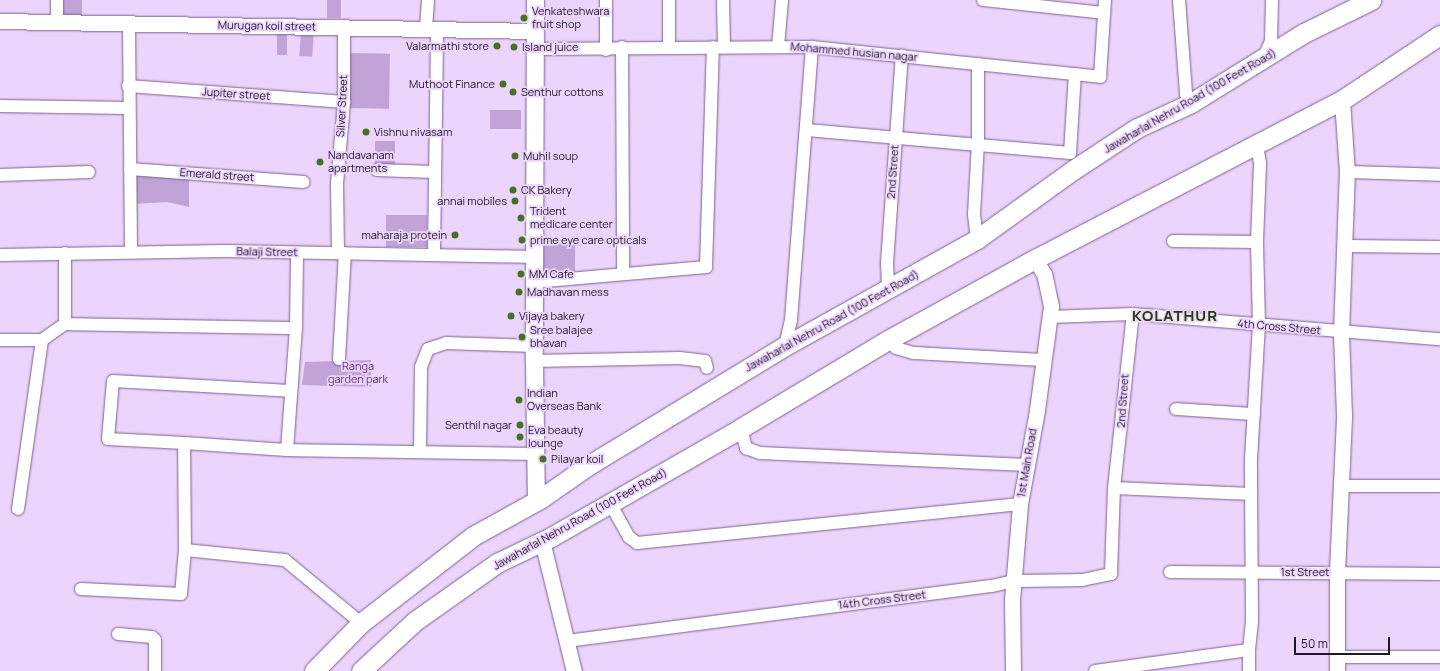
<!DOCTYPE html>
<style>
body{margin:0}
#map{position:relative;width:1440px;height:671px;overflow:hidden;background:#ecd5fd;font-family:Manrope,sans-serif}
div>[style]{position:absolute}
[style*='--x']{left:calc(var(--x)*1px);top:calc(var(--y)*1px);width:calc(var(--w)*1px);rotate:calc(var(--a)*1deg)}
.green>*{inset:0;background:#c2a3d7;transform-origin:0 0}
.roads{filter:drop-shadow(0 0 1px #7d638f) drop-shadow(0 0 1px #7d638f)}
.minor>*{height:12px;margin:-6px;padding:0 6px;transform-origin:6px;border-radius:6px;background:#fff}
.tertiary>*{height:15px;margin:-7.5px;padding:0 7.5px;transform-origin:7.5px;border-radius:7.5px;background:#fff}
.secondary>*{height:17px;margin:-8.5px;padding:0 8.5px;transform-origin:8.5px;border-radius:8.5px;background:#fff}
.primary>*{height:19px;margin:-9.5px;padding:0 9.5px;transform-origin:9.5px;border-radius:9.5px;background:#fff}
.dots>*{width:11px;height:11px;translate:-50% -50%;box-sizing:border-box;border:2px solid #ecd5fd;border-radius:50%}
span{translate:-50% -50%;white-space:nowrap;text-align:center;line-height:1.15;-webkit-text-stroke:3.5px #ecd5fd;paint-order:stroke}
.poi-label{font-size:11px;color:#211628}
.left{translate:0 -50%;text-align:left}
.right{translate:-100% -50%;text-align:right}
.street-label{font-size:11px;color:#211628}
.park-label{font-size:11px;color:#612d7d}
.district-label{font-size:15px;color:#223a06;font-weight:700;letter-spacing:1px}
.scale{position:absolute;left:1294px;top:637px;width:96px;height:18px;box-sizing:border-box;border:2px solid #211628;border-top:0;padding-left:5px;font-size:12px;line-height:14px;white-space:nowrap;color:#211628;-webkit-text-stroke:3px #ecd5fd;paint-order:stroke}
</style>
<div id="map">
<div class="green">
<div style="left:60px;top:0;width:22px;height:16px"></div>
<div style="left:327px;top:0;width:14px;height:18px"></div>
<div style="left:277px;top:31px;width:10px;height:24px"></div>
<div style="left:301px;top:31px;width:13px;height:25px;rotate:4deg"></div>
<div style="left:349px;top:53px;width:41px;height:55px;rotate:1deg"></div>
<div style="left:490px;top:110px;width:31px;height:19px"></div>
<div style="left:375px;top:141px;width:20px;height:25px"></div>
<div style="clip-path:polygon(134px 173px,189px 178px,189px 207px,167px 202px,135px 204px)"></div>
<div style="left:386px;top:215px;width:41px;height:32px"></div>
<div style="clip-path:polygon(575px 243px,575px 271px,543px 274px,544px 244px)"></div>
<div style="clip-path:polygon(371px 360px,371px 387px,302px 385px,305px 362px)"></div>
</div>
<div class="roads">
<div class="minor">
<div style="--x:606;--y:0;--w:50;--a:90"></div>
<div style="--x:669;--y:0;--w:47;--a:90"></div>
<div style="--x:723;--y:0;--w:47;--a:88.8"></div>
<div style="--x:983;--y:0;--w:122;--a:6.1"></div>
<div style="--x:1179;--y:0;--w:94;--a:85.7"></div>
<div style="--x:1186;--y:94;--w:10;--a:61"></div>
<div style="--x:57;--y:23;--w:23;--a:-90"></div>
<div style="--x:129;--y:23;--w:228;--a:89.5"></div>
<div style="--x:426;--y:29;--w:29;--a:-86"></div>
<div style="--x:622;--y:47;--w:227;--a:89.7"></div>
<div style="--x:778;--y:47;--w:47;--a:-85.1"></div>
<div style="--x:534;--y:49;--w:278;--a:-0.4"></div>
<div style="--x:812;--y:47;--w:290;--a:5.9"></div>
<div style="--x:1100;--y:77;--w:77;--a:-86.3"></div>
<div style="--x:1264;--y:57;--w:17;--a:-66"></div>
<div style="--x:1271;--y:41;--w:41;--a:-88.6"></div>
<div style="--x:128;--y:86;--w:217;--a:4.2"></div>
<div style="--x:0;--y:106;--w:128;--a:0.9"></div>
<div style="--x:807;--y:130;--w:264;--a:5"></div>
<div style="--x:1070;--y:153;--w:79;--a:-86.4"></div>
<div style="--x:130;--y:169;--w:174;--a:4.3"></div>
<div style="--x:377;--y:170;--w:57;--a:2"></div>
<div style="--x:1347;--y:172;--w:93;--a:1.8"></div>
<div style="--x:0;--y:175;--w:89;--a:-1.9"></div>
<div style="--x:977;--y:239;--w:25;--a:-97"></div>
<div style="--x:974;--y:214;--w:71;--a:-86.8"></div>
<div style="--x:978;--y:143;--w:79;--a:-90"></div>
<div style="--x:1173;--y:241;--w:84;--a:0.7"></div>
<div style="--x:1345;--y:246;--w:95;--a:0.6"></div>
<div style="--x:338;--y:253;--w:69;--a:-90.8"></div>
<div style="--x:337;--y:184;--w:82;--a:-85.1"></div>
<div style="--x:344;--y:102;--w:75;--a:-90"></div>
<div style="--x:434;--y:254;--w:225;--a:-89.2"></div>
<div style="--x:0;--y:255;--w:225;--a:-1"></div>
<div style="--x:225;--y:251;--w:309;--a:1.1"></div>
<div style="--x:534;--y:282;--w:173;--a:-5"></div>
<div style="--x:706;--y:267;--w:220;--a:-88.2"></div>
<div style="--x:888;--y:289;--w:26;--a:-92"></div>
<div style="--x:887;--y:263;--w:208;--a:-85.9"></div>
<div style="--x:1049;--y:317;--w:84;--a:-2"></div>
<div style="--x:1133;--y:314;--w:308;--a:4.7"></div>
<div style="--x:65;--y:324;--w:71;--a:-90"></div>
<div style="--x:0;--y:340;--w:42;--a:0"></div>
<div style="--x:42;--y:340;--w:28;--a:-35"></div>
<div style="--x:65;--y:324;--w:231;--a:1"></div>
<div style="--x:296;--y:328;--w:75;--a:-89.2"></div>
<div style="--x:888;--y:340;--w:11;--a:45"></div>
<div style="--x:896;--y:348;--w:19;--a:16"></div>
<div style="--x:914;--y:353;--w:128;--a:3.1"></div>
<div style="--x:785;--y:346;--w:27;--a:-77"></div>
<div style="--x:791;--y:320;--w:274;--a:-85.6"></div>
<div style="--x:339;--y:359;--w:106;--a:-86.8"></div>
<div style="--x:534;--y:361;--w:146;--a:-1.2"></div>
<div style="--x:680;--y:358;--w:25;--a:7"></div>
<div style="--x:705;--y:361;--w:7;--a:74"></div>
<div style="--x:1176;--y:409;--w:78;--a:3.7"></div>
<div style="--x:741;--y:428;--w:21;--a:76"></div>
<div style="--x:746;--y:448;--w:15;--a:20"></div>
<div style="--x:760;--y:453;--w:267;--a:2.6"></div>
<div style="--x:184;--y:443;--w:76;--a:-177"></div>
<div style="--x:108;--y:439;--w:58;--a:-85.1"></div>
<div style="--x:113;--y:381;--w:177;--a:3.2"></div>
<div style="--x:287;--y:450;--w:122;--a:-85.8"></div>
<div style="--x:420;--y:452;--w:85;--a:-89.3"></div>
<div style="--x:421;--y:367;--w:19;--a:-69"></div>
<div style="--x:428;--y:349;--w:19;--a:-18"></div>
<div style="--x:446;--y:343;--w:88;--a:2"></div>
<div style="--x:1341;--y:486;--w:99;--a:0"></div>
<div style="--x:1114;--y:488;--w:137;--a:2.5"></div>
<div style="--x:610;--y:503;--w:39;--a:61"></div>
<div style="--x:629;--y:537;--w:10;--a:37"></div>
<div style="--x:637;--y:543;--w:385;--a:-5.8"></div>
<div style="--x:18;--y:509;--w:171;--a:-81.9"></div>
<div style="--x:185;--y:550;--w:100;--a:5.7"></div>
<div style="--x:285;--y:560;--w:99;--a:39.7"></div>
<div style="--x:1170;--y:572;--w:270;--a:0.4"></div>
<div style="--x:81;--y:589;--w:100;--a:2.9"></div>
<div style="--x:181;--y:594;--w:44;--a:-84.8"></div>
<div style="--x:185;--y:550;--w:107;--a:-90.5"></div>
<div style="--x:184;--y:443;--w:103;--a:3.9"></div>
<div style="--x:287;--y:450;--w:242;--a:0.9"></div>
<div style="--x:118;--y:634;--w:34;--a:5"></div>
<div style="--x:152;--y:637;--w:4;--a:45"></div>
<div style="--x:155;--y:640;--w:31;--a:90"></div>
<div style="--x:567;--y:641;--w:429;--a:-7.4"></div>
<div style="--x:992;--y:586;--w:23;--a:-13"></div>
<div style="--x:1014;--y:581;--w:68;--a:-0.8"></div>
<div style="--x:1082;--y:580;--w:30;--a:-12"></div>
<div style="--x:1111;--y:574;--w:86;--a:-88"></div>
<div style="--x:1114;--y:488;--w:175;--a:-83.8"></div>
<div style="--x:1249;--y:650;--w:21;--a:90"></div>
<div style="--x:1337;--y:657;--w:103;--a:0"></div>
<div style="--x:1095;--y:671;--w:155;--a:-7.8"></div>
<div style="--x:1249;--y:650;--w:28;--a:-84"></div>
<div style="--x:1252;--y:622;--w:163;--a:-90.4"></div>
<div style="--x:1251;--y:459;--w:134;--a:-86.6"></div>
<div style="--x:1259;--y:325;--w:83;--a:-91.4"></div>
<div style="--x:1257;--y:242;--w:79;--a:-87.8"></div>
<div style="--x:1260;--y:163;--w:17;--a:-100"></div>
</div>
<div class="tertiary">
<div style="--x:0;--y:21;--w:534;--a:1.07"></div>
<div style="--x:542;--y:541;--w:134;--a:76.2"></div>
<div style="--x:1013;--y:671;--w:71;--a:-90.8"></div>
<div style="--x:1012;--y:600;--w:96;--a:-85.2"></div>
<div style="--x:1020;--y:504;--w:96;--a:-79.7"></div>
<div style="--x:1037;--y:410;--w:105;--a:-82.3"></div>
<div style="--x:1051;--y:306;--w:33;--a:-102"></div>
<div style="--x:1044;--y:274;--w:17;--a:-121"></div>
<div style="--x:1337;--y:671;--w:99;--a:-90"></div>
<div style="--x:1337;--y:572;--w:157;--a:-87.4"></div>
<div style="--x:1344;--y:415;--w:82;--a:-92.1"></div>
<div style="--x:1341;--y:333;--w:161;--a:-87.9"></div>
<div style="--x:1347;--y:172;--w:72;--a:-94"></div>
</div>
<div class="secondary">
<div style="--x:535;--y:0;--w:361;--a:90.2"></div>
<div style="--x:534;--y:361;--w:139;--a:89.2"></div>
</div>
<div class="primary">
<div style="--x:314;--y:671;--w:67;--a:-45.6"></div>
<div style="--x:361;--y:623;--w:142;--a:-37.8"></div>
<div style="--x:473;--y:536;--w:77;--a:-28.9"></div>
<div style="--x:540;--y:499;--w:60;--a:-34.8"></div>
<div style="--x:589;--y:465;--w:229;--a:-31.3"></div>
<div style="--x:785;--y:346;--w:220;--a:-29.1"></div>
<div style="--x:977;--y:239;--w:118;--a:-35.7"></div>
<div style="--x:1073;--y:170;--w:77;--a:-33.3"></div>
<div style="--x:1137;--y:128;--w:60;--a:-24.8"></div>
<div style="--x:1191;--y:103;--w:133;--a:-31.8"></div>
<div style="--x:1304;--y:33;--w:75;--a:-26.2"></div>
<div style="--x:361;--y:671;--w:74;--a:-42.8"></div>
<div style="--x:415;--y:621;--w:100;--a:-35.3"></div>
<div style="--x:497;--y:563;--w:60;--a:-25.7"></div>
<div style="--x:551;--y:537;--w:219;--a:-29.8"></div>
<div style="--x:741;--y:428;--w:171;--a:-30.9"></div>
<div style="--x:888;--y:340;--w:168;--a:-28.9"></div>
<div style="--x:1035;--y:259;--w:346;--a:-27.4"></div>
<div style="--x:1342;--y:100;--w:118;--a:-33.6"></div>
</div>
</div>
<div class="dots">
<div style="left:524px;top:18px;background:#4b6e27"></div>
<div style="left:497px;top:46px;background:#4b6e27"></div>
<div style="left:514px;top:47px;background:#4b6e27"></div>
<div style="left:503px;top:84px;background:#4b6e27"></div>
<div style="left:513px;top:92px;background:#4b6e27"></div>
<div style="left:366px;top:132px;background:#4b6e27"></div>
<div style="left:515px;top:156px;background:#4b6e27"></div>
<div style="left:320px;top:162px;background:#4b6e27"></div>
<div style="left:513px;top:190px;background:#4b6e27"></div>
<div style="left:515px;top:201px;background:#4b6e27"></div>
<div style="left:521px;top:218px;background:#4b6e27"></div>
<div style="left:455px;top:235px;background:#4b6e27"></div>
<div style="left:522px;top:240px;background:#4b6e27"></div>
<div style="left:521px;top:274px;background:#4b6e27"></div>
<div style="left:519px;top:292px;background:#4b6e27"></div>
<div style="left:511px;top:316px;background:#4b6e27"></div>
<div style="left:522px;top:337px;background:#4b6e27"></div>
<div style="left:519px;top:400px;background:#4b6e27"></div>
<div style="left:520px;top:425px;background:#4b6e27"></div>
<div style="left:520px;top:437px;background:#4b6e27"></div>
<div style="left:543px;top:459px;background:#4b6e27"></div>
</div>
<div class="poi-label">
<span class="left" style="left:532px;top:18px">Venkateshwara<br>fruit shop</span>
<span class="right" style="left:489px;top:46px">Valarmathi store</span>
<span class="left" style="left:522px;top:47px">Island juice</span>
<span class="right" style="left:495px;top:84px">Muthoot Finance</span>
<span class="left" style="left:521px;top:92px">Senthur cottons</span>
<span class="left" style="left:374px;top:132px">Vishnu nivasam</span>
<span class="left" style="left:328px;top:162px">Nandavanam<br>apartments</span>
<span class="left" style="left:523px;top:156px">Muhil soup</span>
<span class="left" style="left:521px;top:190px">CK Bakery</span>
<span class="right" style="left:507px;top:201px">annai mobiles</span>
<span class="left" style="left:530px;top:218px">Trident<br>medicare center</span>
<span class="right" style="left:447px;top:235px">maharaja protein</span>
<span class="left" style="left:530px;top:240px">prime eye care opticals</span>
<span class="left" style="left:529px;top:274px">MM Cafe</span>
<span class="left" style="left:527px;top:292px">Madhavan mess</span>
<span class="left" style="left:519px;top:316px">Vijaya bakery</span>
<span class="left" style="left:530px;top:337px">Sree balajee<br>bhavan</span>
<span class="left" style="left:527px;top:400px">Indian<br>Overseas Bank</span>
<span class="right" style="left:512px;top:425px">Senthil nagar</span>
<span class="left" style="left:528px;top:437px">Eva beauty<br>lounge</span>
<span class="left" style="left:551px;top:459px">Pilayar koil</span>
</div>
<div class="street-label">
<span style="left:267px;top:26px;rotate:1deg">Murugan koil street</span>
<span style="left:854px;top:52px;rotate:5deg">Mohammed husian nagar</span>
<span style="left:236px;top:94px;rotate:4deg">Jupiter street</span>
<span style="left:1190px;top:101px;rotate:-30deg">Jawaharlal Nehru Road (100 Feet Road)</span>
<span style="left:342px;top:106px;rotate:-87deg">Silver Street</span>
<span style="left:893px;top:172px;rotate:-86deg">2nd Street</span>
<span style="left:217px;top:175px;rotate:4deg">Emerald street</span>
<span style="left:267px;top:252px;rotate:1deg">Balaji Street</span>
<span style="left:832px;top:321px;rotate:-29deg">Jawaharlal Nehru Road (100 Feet Road)</span>
<span style="left:1279px;top:327px;rotate:5deg">4th Cross Street</span>
<span style="left:1123px;top:401px;rotate:-86deg">2nd Street</span>
<span style="left:1027px;top:463px;rotate:-80deg">1st Main Road</span>
<span style="left:580px;top:519px;rotate:-29deg">Jawaharlal Nehru Road (100 Feet Road)</span>
<span style="left:1305px;top:572px">1st Street</span>
<span style="left:882px;top:600px;rotate:-7deg">14th Cross Street</span>
</div>
<div class="park-label">
<span style="left:358px;top:373px">Ranga<br>garden park</span>
</div>
<div class="district-label">
<span style="left:1175px;top:316px">KOLATHUR</span>
</div>
<div class="scale">50 m</div>
</div>
